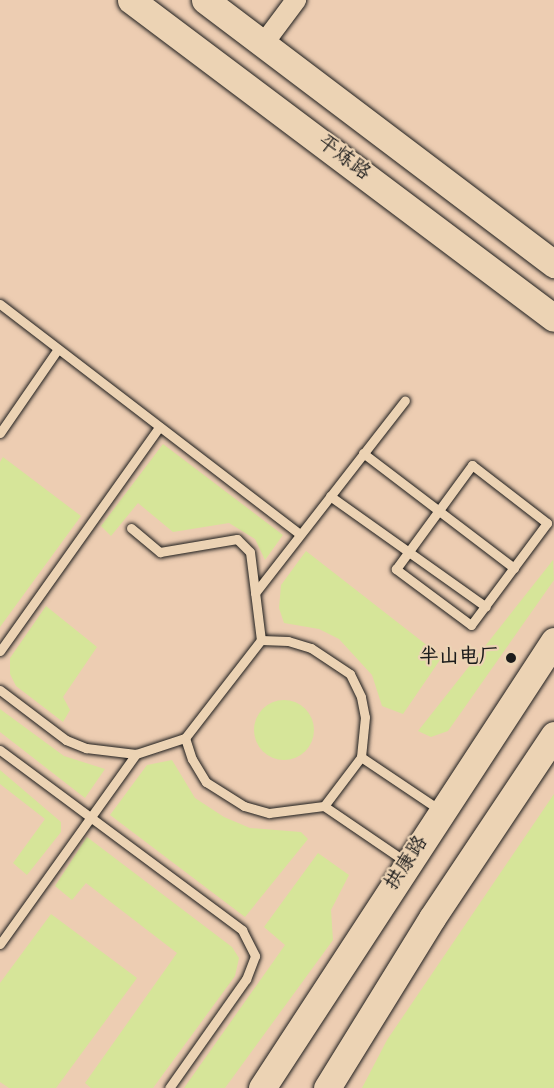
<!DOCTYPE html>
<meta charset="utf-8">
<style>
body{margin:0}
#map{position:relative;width:554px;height:1088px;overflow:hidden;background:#edcdb2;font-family:"Gochi Hand","LXGW WenKai TC",sans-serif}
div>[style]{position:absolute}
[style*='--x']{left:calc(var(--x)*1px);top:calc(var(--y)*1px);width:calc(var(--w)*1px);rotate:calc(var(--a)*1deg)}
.green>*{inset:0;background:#d6e599}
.round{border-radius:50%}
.roads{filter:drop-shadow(0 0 2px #1c1c1c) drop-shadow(0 0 2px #1c1c1c)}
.lane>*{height:9px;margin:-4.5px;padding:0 4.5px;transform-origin:4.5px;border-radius:4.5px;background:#ecd3b4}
.street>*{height:20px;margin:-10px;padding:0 10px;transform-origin:10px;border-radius:10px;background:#ecd3b4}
.secondary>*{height:27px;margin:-13.5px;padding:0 13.5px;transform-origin:13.5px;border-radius:13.5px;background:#ecd3b4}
.dots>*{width:16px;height:16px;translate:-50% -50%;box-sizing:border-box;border:3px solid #ecd3b4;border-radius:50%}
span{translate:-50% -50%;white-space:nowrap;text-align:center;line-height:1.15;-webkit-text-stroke:4.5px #ecd3b4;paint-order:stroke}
.street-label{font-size:20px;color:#1c1c1c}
.poi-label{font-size:20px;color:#1c1c1c;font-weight:700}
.right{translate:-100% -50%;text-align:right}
</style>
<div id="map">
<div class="green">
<div style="clip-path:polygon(163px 444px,283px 535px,265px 560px,255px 539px,229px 523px,173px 532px,138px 503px,111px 536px,101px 526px)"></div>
<div style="clip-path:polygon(3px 457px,81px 516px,0 627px,0 462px)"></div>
<div style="clip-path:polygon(306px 551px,442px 657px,403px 714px,382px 706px,372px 675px,339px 639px,319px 629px,284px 623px,279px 608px,281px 585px)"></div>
<div style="clip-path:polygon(553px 560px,554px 580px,448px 731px,431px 737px,418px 731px)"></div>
<div style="clip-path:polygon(46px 606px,97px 647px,63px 697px,70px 710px,63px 722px,16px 686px,10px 674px,10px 658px)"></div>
<div class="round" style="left:254px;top:700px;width:60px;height:60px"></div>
<div style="clip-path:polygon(0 709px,64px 756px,105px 769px,85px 798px,0 732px)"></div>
<div style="clip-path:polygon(172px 760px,195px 798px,224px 817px,250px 828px,301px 832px,308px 839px,245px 917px,110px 815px,147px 765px)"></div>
<div style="clip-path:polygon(0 770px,61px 822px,61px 832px,27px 875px,13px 863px,45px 819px,0 784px)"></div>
<div style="clip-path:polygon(554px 794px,554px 1088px,362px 1088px,387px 1040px)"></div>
<div style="clip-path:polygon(87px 837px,232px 947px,239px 958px,235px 976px,153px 1088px,91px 1088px,85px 1083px,177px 953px,86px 883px,72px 900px,55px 886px)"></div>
<div style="clip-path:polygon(318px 853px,349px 875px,331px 910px,333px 940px,225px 1088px,184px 1088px,285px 945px,264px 927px)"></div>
<div style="clip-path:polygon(51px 914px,137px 978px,56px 1088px,9px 1088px,0 1082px,0 983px)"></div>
</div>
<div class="roads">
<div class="lane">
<div style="--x:0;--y:304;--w:378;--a:37.5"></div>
<div style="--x:0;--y:433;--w:102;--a:-55.4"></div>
<div style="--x:363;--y:453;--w:190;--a:37.3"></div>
<div style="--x:472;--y:465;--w:95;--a:37.7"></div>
<div style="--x:547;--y:523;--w:127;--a:126.7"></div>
<div style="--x:471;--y:625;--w:94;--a:-143.3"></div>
<div style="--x:396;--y:569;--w:129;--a:-53.8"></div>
<div style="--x:330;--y:496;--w:191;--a:35.4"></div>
<div style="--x:131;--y:528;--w:38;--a:40"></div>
<div style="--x:160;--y:552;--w:78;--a:-9.6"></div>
<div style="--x:237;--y:539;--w:18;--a:45"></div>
<div style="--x:250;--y:552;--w:89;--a:82.9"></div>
<div style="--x:255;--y:593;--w:244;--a:-52.1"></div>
<div style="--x:0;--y:651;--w:275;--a:-54.6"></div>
<div style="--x:0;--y:690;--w:83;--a:37.1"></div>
<div style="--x:66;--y:740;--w:22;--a:22"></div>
<div style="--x:86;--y:748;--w:50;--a:6.8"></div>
<div style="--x:136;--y:754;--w:52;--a:-18.1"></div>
<div style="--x:185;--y:738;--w:22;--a:72"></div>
<div style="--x:192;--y:759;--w:27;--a:59"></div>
<div style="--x:206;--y:782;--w:45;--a:32.3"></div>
<div style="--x:244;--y:806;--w:26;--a:16"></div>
<div style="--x:269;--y:813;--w:55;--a:-7.3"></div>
<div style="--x:324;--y:806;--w:99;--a:34.3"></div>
<div style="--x:185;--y:738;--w:124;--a:-52.2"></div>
<div style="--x:261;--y:640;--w:27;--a:2"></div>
<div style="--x:288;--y:641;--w:24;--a:17"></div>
<div style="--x:311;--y:648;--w:47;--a:33.7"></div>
<div style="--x:350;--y:674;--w:25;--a:64"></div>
<div style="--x:361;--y:697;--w:20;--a:79"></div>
<div style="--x:365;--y:717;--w:40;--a:95.7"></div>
<div style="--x:361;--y:757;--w:95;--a:33.9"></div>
<div style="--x:0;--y:750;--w:302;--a:36.6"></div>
<div style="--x:242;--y:930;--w:29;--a:63"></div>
<div style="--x:255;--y:956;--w:25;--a:111"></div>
<div style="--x:246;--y:979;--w:133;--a:125.2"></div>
<div style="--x:324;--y:806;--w:61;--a:-52.9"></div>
<div style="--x:0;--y:944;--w:234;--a:-54.4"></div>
</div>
<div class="street">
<div style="--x:264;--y:43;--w:54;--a:-53.3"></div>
</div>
<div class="secondary">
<div style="--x:131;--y:0;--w:529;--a:36.93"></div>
<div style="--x:205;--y:0;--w:438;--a:37.1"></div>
<div style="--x:262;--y:1088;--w:534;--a:-56.85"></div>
<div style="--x:327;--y:1088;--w:200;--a:-58.3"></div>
<div style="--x:432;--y:918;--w:220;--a:-56.3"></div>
</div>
</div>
<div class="dots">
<div style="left:511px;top:658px;background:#1c1c1c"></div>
</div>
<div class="street-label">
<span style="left:343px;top:159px;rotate:37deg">平炼路</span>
<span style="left:408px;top:864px;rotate:-57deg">拱康路</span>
</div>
<div class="poi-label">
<span class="right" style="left:499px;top:658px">半山电厂</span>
</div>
</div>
